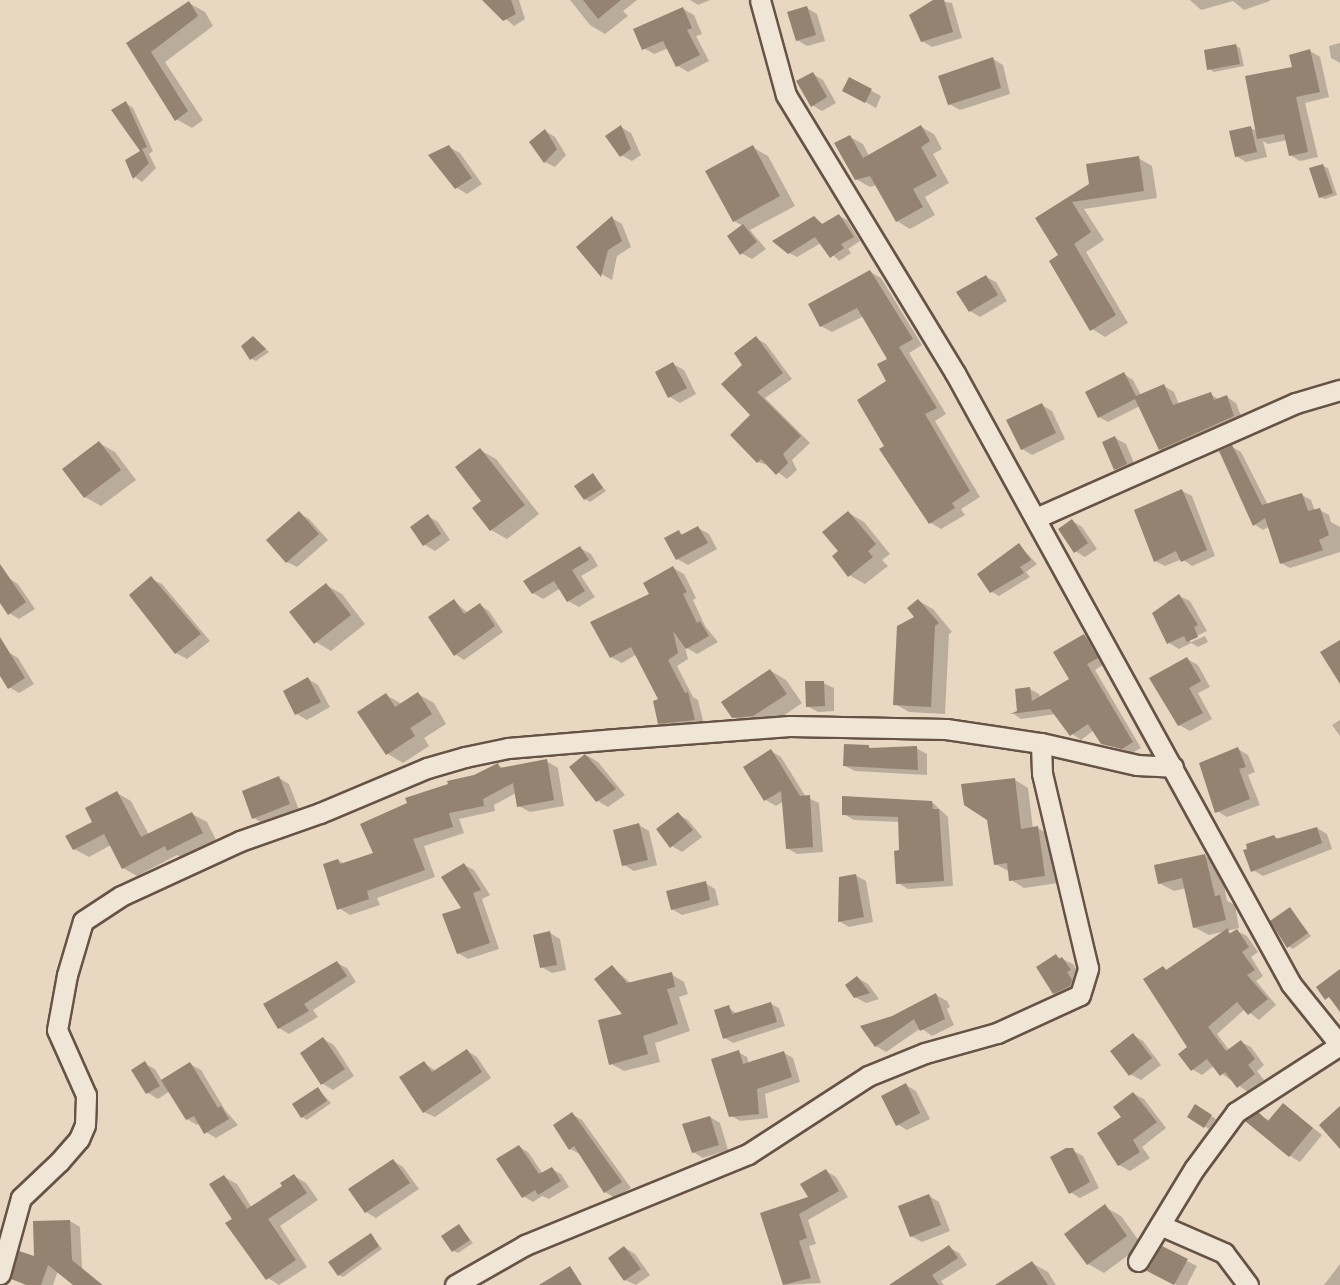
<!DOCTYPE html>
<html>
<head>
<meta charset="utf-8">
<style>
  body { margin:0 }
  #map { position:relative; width:1340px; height:1285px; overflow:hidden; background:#e8d8c1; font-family:"EB Garamond",serif }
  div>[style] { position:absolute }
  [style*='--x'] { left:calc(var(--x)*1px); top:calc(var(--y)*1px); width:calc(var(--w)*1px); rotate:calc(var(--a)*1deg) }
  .shadow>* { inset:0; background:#0003 }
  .building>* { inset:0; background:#958372 }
  .roads { filter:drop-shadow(2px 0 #665346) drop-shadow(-2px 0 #665346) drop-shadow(0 2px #665346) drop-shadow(0 -2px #665346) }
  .minor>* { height:19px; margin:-9.5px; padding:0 9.5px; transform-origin:9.5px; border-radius:9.5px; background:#f0e6d7 }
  span { translate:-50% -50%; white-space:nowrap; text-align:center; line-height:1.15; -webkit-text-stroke:5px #f0e6d7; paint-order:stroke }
</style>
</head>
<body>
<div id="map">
  <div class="shadow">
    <div style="clip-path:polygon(484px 0,519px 0,525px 19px,514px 26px)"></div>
    <div style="clip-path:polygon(570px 0,637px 0,623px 11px,628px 16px,605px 34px,590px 25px)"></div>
    <div style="clip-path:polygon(690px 0,710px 0,698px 5px)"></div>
    <div style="clip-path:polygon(937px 0,952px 3px,962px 38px,932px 47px,922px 41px)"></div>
    <div style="clip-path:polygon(1190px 0,1270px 0,1270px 1px,1244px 10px,1233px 1px,1201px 10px)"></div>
    <div style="clip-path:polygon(189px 3px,205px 12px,213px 26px,165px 62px,203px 120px,192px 128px,176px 119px,128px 44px)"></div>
    <div style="clip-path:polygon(807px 8px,817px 14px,825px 41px,807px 46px,797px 40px)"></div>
    <div style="clip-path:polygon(683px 9px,694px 15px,702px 34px,696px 36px,709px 61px,688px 72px,678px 66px,669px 48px,654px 54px,644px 48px)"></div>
    <div style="clip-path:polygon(1340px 43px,1340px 63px,1331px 58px,1329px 46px)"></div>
    <div style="clip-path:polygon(1236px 46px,1240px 48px,1244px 66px,1214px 72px,1209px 69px)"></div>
    <div style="clip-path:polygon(1310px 51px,1320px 57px,1329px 97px,1305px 103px,1318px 157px,1300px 161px,1290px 155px,1287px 140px,1268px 144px,1263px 141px,1267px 157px,1246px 162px,1236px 156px,1251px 128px,1257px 131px)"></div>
    <div style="clip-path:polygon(993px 59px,1003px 65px,1010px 94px,960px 110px,949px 104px)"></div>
    <div style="clip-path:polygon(813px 74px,823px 80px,836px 103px,822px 111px,812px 105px)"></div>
    <div style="clip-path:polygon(850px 79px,881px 96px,876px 108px,844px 90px)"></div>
    <div style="clip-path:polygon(126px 103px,133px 108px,153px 151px,149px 154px,156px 168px,142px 182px,135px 177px,127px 161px,142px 151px)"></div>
    <div style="clip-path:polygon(621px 127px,631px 133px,641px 155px,632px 161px,621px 155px)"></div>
    <div style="clip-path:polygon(921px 127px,934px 134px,942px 149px,933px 154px,949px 183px,925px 197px,935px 215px,910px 229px,897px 221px,877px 185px,870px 187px,856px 179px,850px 137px,863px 144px,869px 156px)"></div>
    <div style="clip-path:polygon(545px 131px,555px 137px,566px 155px,555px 167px,545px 162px)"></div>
    <div style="clip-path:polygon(449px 147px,460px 153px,482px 184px,467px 194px,457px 188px)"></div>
    <div style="clip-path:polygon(752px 147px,768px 156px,795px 206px,750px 230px,766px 249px,752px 259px,741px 253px,743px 226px,734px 221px)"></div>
    <div style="clip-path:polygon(1138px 158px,1152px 166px,1157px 198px,1084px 209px,1104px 240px,1086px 252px,1128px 323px,1105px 337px,1092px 329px,1061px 255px,1038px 218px)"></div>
    <div style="clip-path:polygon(1323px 166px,1328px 168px,1337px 195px,1325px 199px,1320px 197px)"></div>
    <div style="clip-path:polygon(839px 216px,847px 220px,860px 241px,848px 249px,851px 253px,839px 261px,821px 243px,797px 257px,789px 253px,814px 218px,824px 225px)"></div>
    <div style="clip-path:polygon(612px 218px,622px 224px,631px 247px,617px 256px,612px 280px,603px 275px,578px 247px)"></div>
    <div style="clip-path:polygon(870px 272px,881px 278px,922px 345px,909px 353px,946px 414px,935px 421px,980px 497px,961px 509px,965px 515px,941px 529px,931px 523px,887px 447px,890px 359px,864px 316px,832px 332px,821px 326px)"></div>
    <div style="clip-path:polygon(986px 277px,996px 282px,1007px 301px,980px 317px,970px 311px)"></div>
    <div style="clip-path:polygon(756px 338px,766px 344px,792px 379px,765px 398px,810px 443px,792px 460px,797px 470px,787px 479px,770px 466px,758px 462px,732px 435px,752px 415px)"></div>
    <div style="clip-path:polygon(258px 341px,269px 352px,256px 361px,252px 359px)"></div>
    <div style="clip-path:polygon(673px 364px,684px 370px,696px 394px,680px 403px,670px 397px)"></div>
    <div style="clip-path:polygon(1124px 374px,1133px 380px,1141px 395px,1164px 386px,1174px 392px,1179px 405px,1210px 394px,1220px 400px,1227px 397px,1236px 403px,1243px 421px,1170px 454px,1160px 449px,1140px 406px,1108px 422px,1099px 417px)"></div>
    <div style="clip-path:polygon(1042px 405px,1052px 411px,1065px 439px,1032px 455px,1022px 449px)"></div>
    <div style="clip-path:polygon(1115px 438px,1126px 444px,1137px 470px,1126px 475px,1115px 469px)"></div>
    <div style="clip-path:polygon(99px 443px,115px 452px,136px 480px,101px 506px,85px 497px)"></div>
    <div style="clip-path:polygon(1232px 447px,1241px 452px,1268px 505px,1302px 495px,1311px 500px,1315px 511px,1320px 510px,1329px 515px,1331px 522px,1340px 527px,1340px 552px,1290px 568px,1281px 563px,1270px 526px,1263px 530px,1254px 524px)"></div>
    <div style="clip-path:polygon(480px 450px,496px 459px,539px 514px,507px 539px,491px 530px,474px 509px,484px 501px)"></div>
    <div style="clip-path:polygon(593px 475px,606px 491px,590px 502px,585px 499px)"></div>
    <div style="clip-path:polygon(1182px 491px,1192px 496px,1215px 556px,1192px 566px,1182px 559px,1165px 566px,1155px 561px)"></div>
    <div style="clip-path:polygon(299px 513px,309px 519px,328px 540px,297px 567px,287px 562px)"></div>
    <div style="clip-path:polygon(849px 513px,864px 522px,890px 554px,882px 560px,888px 566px,865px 584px,849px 575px,841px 551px)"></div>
    <div style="clip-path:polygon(428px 516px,438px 522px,450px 540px,435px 551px,425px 545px)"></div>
    <div style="clip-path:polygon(1072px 521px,1082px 527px,1097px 549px,1085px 557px,1075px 551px)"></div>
    <div style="clip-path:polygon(698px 528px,709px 534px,717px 549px,688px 565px,677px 559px,679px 532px,684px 535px)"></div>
    <div style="clip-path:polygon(1019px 545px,1037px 564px,1026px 572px,1030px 577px,999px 596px,992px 592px)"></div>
    <div style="clip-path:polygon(580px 548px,591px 554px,598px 566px,581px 576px,595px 597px,579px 607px,568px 601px,561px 588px,543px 599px,533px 593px)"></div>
    <div style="clip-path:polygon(673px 568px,684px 574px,696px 598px,693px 600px,705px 626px,718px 642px,697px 654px,685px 647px,688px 659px,677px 666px,693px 697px,698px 700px,704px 725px,670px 728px,660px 722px,661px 701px,637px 654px,622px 663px,611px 657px,652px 594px)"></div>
    <div style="clip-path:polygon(8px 578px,18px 584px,35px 609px,19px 619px,9px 613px,0 600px,0 583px)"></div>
    <div style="clip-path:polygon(151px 579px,162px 584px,210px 641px,187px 659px,176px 653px)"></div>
    <div style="clip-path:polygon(326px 585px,342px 594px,365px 624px,331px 651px,316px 642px)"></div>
    <div style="clip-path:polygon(1179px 596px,1190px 601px,1207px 631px,1188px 640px,1191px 642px,1205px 636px,1208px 642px,1198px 647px,1191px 643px,1179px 649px,1169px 643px,1168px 601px)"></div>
    <div style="clip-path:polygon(454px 601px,468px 613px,480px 605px,489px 611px,503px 632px,464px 660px,455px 654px)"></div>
    <div style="clip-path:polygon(919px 601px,933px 609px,952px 632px,949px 634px,945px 714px,909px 712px,895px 704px)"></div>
    <div style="clip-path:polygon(1084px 636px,1093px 641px,1106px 663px,1095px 670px,1141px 748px,1132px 753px,1103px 743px,1094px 730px,1081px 740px,1072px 734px,1056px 714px,1021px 719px,1014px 714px,1018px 712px,1030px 689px,1039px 694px,1040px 699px,1071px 680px)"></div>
    <div style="clip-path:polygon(8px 652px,18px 658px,34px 684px,19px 693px,9px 687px,0 673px,0 657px)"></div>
    <div style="clip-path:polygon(1187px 659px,1198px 665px,1210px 687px,1198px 693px,1212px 719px,1190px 731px,1179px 725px)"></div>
    <div style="clip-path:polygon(771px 671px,786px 680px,802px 703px,770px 725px,749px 726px,733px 717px)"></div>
    <div style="clip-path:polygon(308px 679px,318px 685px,330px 707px,307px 720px,297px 714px)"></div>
    <div style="clip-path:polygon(823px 683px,834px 688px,834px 711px,818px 712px,807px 706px)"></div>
    <div style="clip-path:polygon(418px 694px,434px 703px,446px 724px,424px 738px,429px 746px,403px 763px,388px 754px,360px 713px,386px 695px,402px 704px)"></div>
    <div style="clip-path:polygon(1340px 720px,1340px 736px,1332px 725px)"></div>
    <div style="clip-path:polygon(869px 747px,873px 750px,916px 748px,927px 754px,927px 775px,855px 771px,845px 766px)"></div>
    <div style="clip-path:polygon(1238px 749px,1248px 755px,1255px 772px,1248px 775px,1260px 805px,1227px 817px,1217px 811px)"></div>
    <div style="clip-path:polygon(771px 751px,781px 757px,806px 797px,819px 803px,823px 852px,797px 854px,787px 848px,784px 801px,776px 806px,766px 800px,745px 767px)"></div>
    <div style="clip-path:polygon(588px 756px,598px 762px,625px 795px,608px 807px,598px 801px,571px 767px)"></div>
    <div style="clip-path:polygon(546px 761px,558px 768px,564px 806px,530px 812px,519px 806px,516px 793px,494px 805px,495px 811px,459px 819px,464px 833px,424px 846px,435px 877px,377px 898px,380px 905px,350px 915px,339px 908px,338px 860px,345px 864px,376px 854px,475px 777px,498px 765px,505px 769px)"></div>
    <div style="clip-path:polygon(279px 778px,289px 784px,299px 810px,264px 824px,254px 818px)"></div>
    <div style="clip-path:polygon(1015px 780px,1028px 788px,1033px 829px,1038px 828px,1051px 836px,1058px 883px,1024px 888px,1011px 880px,1010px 872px,995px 864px)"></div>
    <div style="clip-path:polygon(117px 793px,131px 801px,149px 835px,192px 814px,207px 822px,217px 842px,183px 858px,177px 855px,137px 876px,123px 868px,111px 845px,89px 857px,74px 849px)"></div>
    <div style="clip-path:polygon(932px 802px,948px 817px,953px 886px,908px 889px,898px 883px,900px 822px,854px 820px,844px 814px)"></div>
    <div style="clip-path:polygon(678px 814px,688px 820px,702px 837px,682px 852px,672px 846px)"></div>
    <div style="clip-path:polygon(639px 825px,649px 831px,657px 865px,634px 871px,624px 865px)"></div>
    <div style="clip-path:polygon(1317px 828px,1327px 834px,1332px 849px,1263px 876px,1253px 870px,1274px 836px,1280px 840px)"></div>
    <div style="clip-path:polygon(1205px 856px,1220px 864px,1227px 901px,1235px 905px,1239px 928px,1227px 931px,1233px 934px,1237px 931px,1247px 936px,1258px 952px,1251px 957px,1263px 976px,1256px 981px,1276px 1005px,1259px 1020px,1245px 1009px,1217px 1034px,1229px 1050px,1241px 1042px,1251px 1047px,1264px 1065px,1257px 1071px,1264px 1080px,1248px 1092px,1222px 1074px,1215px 1065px,1202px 1075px,1192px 1069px,1189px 1048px,1163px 968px,1168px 971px,1226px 931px,1209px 935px,1194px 927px,1186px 888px,1174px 891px,1159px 883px)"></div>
    <div style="clip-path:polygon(464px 865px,474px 870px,490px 895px,482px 899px,499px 949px,468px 959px,458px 953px)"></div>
    <div style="clip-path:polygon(855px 875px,866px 881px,873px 922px,849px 927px,839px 921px)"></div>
    <div style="clip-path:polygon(705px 883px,715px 889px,719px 905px,682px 915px,672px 909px)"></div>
    <div style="clip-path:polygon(1290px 909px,1311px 936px,1293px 949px,1288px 946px)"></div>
    <div style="clip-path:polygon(550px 933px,560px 939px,566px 970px,552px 973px,542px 967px)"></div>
    <div style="clip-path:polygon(1056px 956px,1073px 964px,1080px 976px,1081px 986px,1064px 999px,1054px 993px)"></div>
    <div style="clip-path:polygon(337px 963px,347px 968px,356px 982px,313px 1010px,318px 1017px,289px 1034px,279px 1028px)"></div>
    <div style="clip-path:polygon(612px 967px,632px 984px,671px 974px,684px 982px,688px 994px,679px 997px,690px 1031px,655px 1043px,660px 1062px,624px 1071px,611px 1064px,625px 1015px)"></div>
    <div style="clip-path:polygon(858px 978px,868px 984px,879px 999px,866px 1003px,855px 997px)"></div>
    <div style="clip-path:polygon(936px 995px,947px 1001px,950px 1007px,947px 1009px,954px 1025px,932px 1036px,921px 1028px,886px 1052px,876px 1046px,893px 1017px)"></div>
    <div style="clip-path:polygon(771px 1004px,779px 1008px,785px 1026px,733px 1043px,725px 1038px,728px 1007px,737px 1014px)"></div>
    <div style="clip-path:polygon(1133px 1035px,1143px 1041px,1161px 1065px,1141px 1080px,1130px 1074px)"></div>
    <div style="clip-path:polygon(323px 1039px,334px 1045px,354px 1076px,333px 1090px,323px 1084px,302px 1054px)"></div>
    <div style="clip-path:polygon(467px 1051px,477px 1057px,491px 1078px,435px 1117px,424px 1112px,424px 1063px,436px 1071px)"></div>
    <div style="clip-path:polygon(738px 1052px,747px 1057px,749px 1064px,784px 1053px,793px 1058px,800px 1082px,765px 1094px,768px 1118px,740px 1121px,730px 1115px)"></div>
    <div style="clip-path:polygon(145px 1064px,155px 1069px,162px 1081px,190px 1064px,201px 1070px,225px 1110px,238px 1125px,216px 1138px,206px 1132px,200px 1123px,197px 1125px,187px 1119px,170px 1091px,158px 1099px,148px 1093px)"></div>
    <div style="clip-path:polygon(906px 1085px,916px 1091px,930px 1119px,907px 1130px,897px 1124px)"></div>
    <div style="clip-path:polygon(318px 1089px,331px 1103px,307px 1120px,302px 1117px)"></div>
    <div style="clip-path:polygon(1134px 1094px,1144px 1099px,1166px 1128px,1142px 1147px,1150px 1158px,1130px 1171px,1119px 1165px,1124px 1118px)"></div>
    <div style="clip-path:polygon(1284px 1105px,1322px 1135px,1300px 1162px,1290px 1156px,1258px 1114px,1270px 1121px)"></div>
    <div style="clip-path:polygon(1195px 1106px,1216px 1119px,1209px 1129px,1189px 1116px)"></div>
    <div style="clip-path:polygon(572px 1114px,582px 1120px,631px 1188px,615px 1198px,605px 1192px,580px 1154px,570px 1149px)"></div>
    <div style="clip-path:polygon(710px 1117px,720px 1123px,728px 1150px,703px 1158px,693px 1152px)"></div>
    <div style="clip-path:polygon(519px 1147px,528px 1152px,543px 1174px,552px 1169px,561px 1174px,569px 1187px,549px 1199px,542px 1196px,533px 1202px,523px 1196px)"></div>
    <div style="clip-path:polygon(1072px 1150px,1083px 1156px,1099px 1188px,1080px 1198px,1070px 1192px)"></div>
    <div style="clip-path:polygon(393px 1161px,403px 1167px,419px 1189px,376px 1218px,366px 1212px)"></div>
    <div style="clip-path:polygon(826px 1171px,836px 1177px,848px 1197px,808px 1220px,816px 1244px,809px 1246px,821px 1283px,785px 1285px,763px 1214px,810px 1198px)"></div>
    <div style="clip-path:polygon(294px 1176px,306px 1183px,318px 1200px,280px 1226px,307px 1267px,279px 1285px,268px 1278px,234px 1219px,224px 1177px,237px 1184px,252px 1208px,284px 1187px)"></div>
    <div style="clip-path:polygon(929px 1196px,939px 1202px,950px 1231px,922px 1242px,911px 1236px)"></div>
    <div style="clip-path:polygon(1105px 1207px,1121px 1216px,1142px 1245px,1104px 1273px,1088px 1264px)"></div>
    <div style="clip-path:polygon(70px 1221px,80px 1227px,82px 1268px,103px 1285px,75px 1285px,58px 1271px,53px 1285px,25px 1285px,13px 1279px,36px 1259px)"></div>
    <div style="clip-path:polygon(459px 1226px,473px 1243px,458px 1253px,454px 1251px)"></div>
    <div style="clip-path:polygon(371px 1235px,382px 1249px,343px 1277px,339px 1275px)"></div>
    <div style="clip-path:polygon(949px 1247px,959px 1253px,967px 1265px,941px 1281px,944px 1285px,904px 1285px)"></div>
    <div style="clip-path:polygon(625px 1248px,635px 1254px,650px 1275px,636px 1285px,625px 1280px)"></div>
    <div style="clip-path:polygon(1187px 1261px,1197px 1266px,1187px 1285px,1177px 1285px,1157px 1275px)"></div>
    <div style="clip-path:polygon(1032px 1263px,1048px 1272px,1056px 1285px,998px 1285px)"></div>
    <div style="clip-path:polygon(1340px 1264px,1340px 1285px,1324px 1285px)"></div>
  </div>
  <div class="building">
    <div style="clip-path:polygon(482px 0,511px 0,516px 14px,503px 21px)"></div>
    <div style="clip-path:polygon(583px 0,621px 0,598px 19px)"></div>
    <div style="clip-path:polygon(933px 0,944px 0,953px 32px,921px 42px,909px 15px)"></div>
    <div style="clip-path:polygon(189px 1px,198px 16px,151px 52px,188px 111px,175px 121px,126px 43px)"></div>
    <div style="clip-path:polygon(807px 6px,816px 35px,796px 41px,787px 12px)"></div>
    <div style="clip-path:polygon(683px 7px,692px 28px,687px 30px,700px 55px,676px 67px,663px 41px,642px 50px,633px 29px)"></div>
    <div style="clip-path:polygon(1236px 44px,1240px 64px,1207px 70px,1204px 50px)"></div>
    <div style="clip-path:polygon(1310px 49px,1320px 92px,1296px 97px,1308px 152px,1289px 156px,1284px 134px,1257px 139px,1245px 76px,1292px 67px,1289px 55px)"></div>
    <div style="clip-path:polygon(993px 57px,1001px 88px,948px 105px,938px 76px)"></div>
    <div style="clip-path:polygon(813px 72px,827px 97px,811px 107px,796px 81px)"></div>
    <div style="clip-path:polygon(849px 77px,872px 89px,865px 103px,842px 91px)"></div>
    <div style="clip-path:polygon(126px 101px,147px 147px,142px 149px,149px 163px,133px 179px,125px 160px,140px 151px,111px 110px)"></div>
    <div style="clip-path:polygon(621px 125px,631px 149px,620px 157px,605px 136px)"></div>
    <div style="clip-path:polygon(921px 125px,930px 141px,921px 147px,937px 176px,913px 189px,923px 207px,896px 222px,870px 176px,855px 180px,834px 143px,850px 135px,863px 158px)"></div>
    <div style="clip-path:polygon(1251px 126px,1257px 152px,1235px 157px,1229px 131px)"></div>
    <div style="clip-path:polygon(545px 129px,557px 149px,544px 163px,529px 142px)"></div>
    <div style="clip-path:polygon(449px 145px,472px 178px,455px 189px,428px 155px)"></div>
    <div style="clip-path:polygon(753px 145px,780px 196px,733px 222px,705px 171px)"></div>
    <div style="clip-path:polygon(1139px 156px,1144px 191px,1072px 202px,1091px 232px,1074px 244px,1116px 315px,1090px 331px,1049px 261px,1058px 255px,1035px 218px,1089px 184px,1086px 164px)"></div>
    <div style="clip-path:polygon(1323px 164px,1333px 193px,1319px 198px,1309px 168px)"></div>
    <div style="clip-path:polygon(839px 214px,854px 237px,841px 244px,844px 248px,830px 258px,815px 237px,788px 254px,772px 241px,814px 216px,822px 224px)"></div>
    <div style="clip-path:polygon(612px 216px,622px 241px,608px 250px,601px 277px,576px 247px)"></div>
    <div style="clip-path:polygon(743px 224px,757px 242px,740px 255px,727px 236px)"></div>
    <div style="clip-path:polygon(870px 270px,913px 339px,899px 347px,937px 408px,925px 414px,970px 491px,952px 503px,955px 508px,929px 524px,879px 449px,884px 446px,857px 400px,886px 381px,877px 364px,887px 359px,857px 308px,820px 327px,808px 304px)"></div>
    <div style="clip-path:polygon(986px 275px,998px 295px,969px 312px,956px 292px)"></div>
    <div style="clip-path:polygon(253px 336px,266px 349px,250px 360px,241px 346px)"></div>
    <div style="clip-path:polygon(756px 336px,783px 373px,757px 392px,801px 436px,783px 454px,788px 463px,776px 475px,761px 459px,757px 463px,730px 435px,750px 415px,721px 384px,742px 365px,734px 353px)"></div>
    <div style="clip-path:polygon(673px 362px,687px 388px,668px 398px,655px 372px)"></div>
    <div style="clip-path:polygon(1124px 372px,1136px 396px,1164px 384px,1173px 405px,1211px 392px,1214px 400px,1227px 395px,1234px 416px,1159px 450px,1135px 399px,1098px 418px,1085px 392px)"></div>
    <div style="clip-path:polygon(1042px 403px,1056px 433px,1021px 450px,1006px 420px)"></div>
    <div style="clip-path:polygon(1115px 436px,1127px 464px,1114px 470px,1102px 442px)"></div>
    <div style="clip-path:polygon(99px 441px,121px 470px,84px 498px,62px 469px)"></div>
    <div style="clip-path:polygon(1232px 445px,1262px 505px,1302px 493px,1308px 511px,1320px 508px,1329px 535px,1319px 540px,1323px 550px,1280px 564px,1265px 518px,1253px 526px,1219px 451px)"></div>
    <div style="clip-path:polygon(480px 448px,525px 505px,490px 531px,472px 508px,481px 501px,455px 467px)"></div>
    <div style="clip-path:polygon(593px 473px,603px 488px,584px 500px,574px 486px)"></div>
    <div style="clip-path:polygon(1182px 489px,1207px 550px,1181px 562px,1176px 551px,1154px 562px,1134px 510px)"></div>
    <div style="clip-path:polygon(299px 511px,319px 534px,286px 563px,266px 540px)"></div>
    <div style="clip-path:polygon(848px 511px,876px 544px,868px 551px,873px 557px,848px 577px,832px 556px,838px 551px,822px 532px)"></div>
    <div style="clip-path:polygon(428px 514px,441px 534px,423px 546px,410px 527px)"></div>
    <div style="clip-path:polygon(1072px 519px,1088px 543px,1074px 553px,1058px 529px)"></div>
    <div style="clip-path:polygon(698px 526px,708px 543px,676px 560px,664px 538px,679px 530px,681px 535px)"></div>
    <div style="clip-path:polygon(1019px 543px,1031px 560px,1020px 567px,1024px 573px,990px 593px,977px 574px)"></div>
    <div style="clip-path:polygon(580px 546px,589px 560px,572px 570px,585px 591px,567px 602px,554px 581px,532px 594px,523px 581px)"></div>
    <div style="clip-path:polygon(0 564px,26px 602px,8px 615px,0 603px)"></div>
    <div style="clip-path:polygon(673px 566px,687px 592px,683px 594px,697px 623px,700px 621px,709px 636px,686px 649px,673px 631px,678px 653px,668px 660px,685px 693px,688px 692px,695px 720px,658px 724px,653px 701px,658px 699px,631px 647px,610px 658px,590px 622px,649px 594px,643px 583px)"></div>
    <div style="clip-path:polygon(151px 576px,201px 634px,175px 654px,129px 595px)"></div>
    <div style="clip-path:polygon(326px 583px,351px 615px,314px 644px,289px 612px)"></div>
    <div style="clip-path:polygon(1179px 594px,1198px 625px,1194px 627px,1198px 637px,1187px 642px,1184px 636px,1167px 644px,1152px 613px)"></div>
    <div style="clip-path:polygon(454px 599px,464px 614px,480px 603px,495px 626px,454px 656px,428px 617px)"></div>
    <div style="clip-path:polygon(918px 599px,939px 623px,935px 626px,931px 707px,893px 705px,897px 626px,914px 617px,907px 608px)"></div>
    <div style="clip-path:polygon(1084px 634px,1098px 658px,1087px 664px,1133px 742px,1122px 749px,1101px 744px,1088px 724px,1070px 736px,1050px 709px,1010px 714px,1017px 711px,1015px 689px,1030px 687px,1032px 701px,1069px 679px,1053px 652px)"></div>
    <div style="clip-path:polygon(0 637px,25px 678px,8px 689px,0 676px)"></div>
    <div style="clip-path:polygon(1340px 640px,1340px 684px,1320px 652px)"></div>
    <div style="clip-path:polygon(1187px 657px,1201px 681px,1189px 688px,1203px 713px,1178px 726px,1149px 678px)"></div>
    <div style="clip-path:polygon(770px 669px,787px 694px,753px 716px,732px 718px,721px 702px)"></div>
    <div style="clip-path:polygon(308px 677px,321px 702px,295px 715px,283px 691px)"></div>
    <div style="clip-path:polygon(805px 681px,824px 681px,825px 706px,806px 707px)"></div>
    <div style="clip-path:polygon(418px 692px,432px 714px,410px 728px,415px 736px,386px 755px,357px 712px,386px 693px,395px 707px)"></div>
    <div style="clip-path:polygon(844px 744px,869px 745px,869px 748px,917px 746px,918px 770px,843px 766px)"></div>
    <div style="clip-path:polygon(1238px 747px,1246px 767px,1239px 769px,1250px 799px,1215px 813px,1199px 763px)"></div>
    <div style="clip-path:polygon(771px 749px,800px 796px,810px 795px,813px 847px,786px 849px,781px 791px,764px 801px,743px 767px)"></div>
    <div style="clip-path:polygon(585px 754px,616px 789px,596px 802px,569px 767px)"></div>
    <div style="clip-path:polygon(547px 759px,554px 800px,517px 807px,513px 783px,483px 799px,484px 806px,449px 813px,453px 827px,413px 839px,425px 870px,367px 891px,369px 899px,337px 910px,323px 864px,338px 859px,340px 864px,373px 853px,360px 824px,407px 803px,405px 798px,448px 784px,447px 781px,474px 775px,498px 763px,500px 768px)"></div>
    <div style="clip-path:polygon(279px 776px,290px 804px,252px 819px,242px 791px)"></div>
    <div style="clip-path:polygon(1015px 778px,1021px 829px,1038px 826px,1045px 876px,1009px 881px,1007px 863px,994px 865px,987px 820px,964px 805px,961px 784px)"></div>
    <div style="clip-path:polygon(117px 791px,141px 837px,192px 812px,203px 833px,167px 851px,165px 846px,122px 869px,104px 834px,73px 850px,65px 836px,92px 822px,85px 808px)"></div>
    <div style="clip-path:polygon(842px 796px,932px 801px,933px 809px,939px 809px,944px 881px,896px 884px,894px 851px,899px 850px,898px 817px,842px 815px)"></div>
    <div style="clip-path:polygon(678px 812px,693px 830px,670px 848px,656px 829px)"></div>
    <div style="clip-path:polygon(639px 823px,648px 860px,622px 866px,613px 830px)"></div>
    <div style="clip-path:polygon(1317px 827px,1322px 843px,1251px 872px,1243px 850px,1247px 849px,1246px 844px,1274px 835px,1276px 839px)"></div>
    <div style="clip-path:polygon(1205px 854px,1215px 896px,1220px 895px,1226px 920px,1193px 928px,1182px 878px,1158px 884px,1154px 865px)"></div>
    <div style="clip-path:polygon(464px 863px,481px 890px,473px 893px,490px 943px,457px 954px,442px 914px,461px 908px,441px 877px)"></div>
    <div style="clip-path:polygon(856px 874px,864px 917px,838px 922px,839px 877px)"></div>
    <div style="clip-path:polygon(706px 881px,710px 900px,671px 910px,666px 891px)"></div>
    <div style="clip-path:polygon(1290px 907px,1308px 933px,1287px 948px,1270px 921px)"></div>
    <div style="clip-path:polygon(1228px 928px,1229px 934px,1237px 929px,1249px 947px,1242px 952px,1255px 970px,1247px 975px,1268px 999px,1248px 1015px,1237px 1002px,1208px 1027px,1226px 1051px,1241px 1040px,1255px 1059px,1248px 1065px,1255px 1074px,1237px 1088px,1225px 1072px,1220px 1076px,1207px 1059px,1191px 1071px,1178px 1054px,1187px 1047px,1143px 979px,1163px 966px,1166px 970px)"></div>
    <div style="clip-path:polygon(550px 931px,557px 965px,540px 968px,533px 935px)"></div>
    <div style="clip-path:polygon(1056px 954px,1059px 959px,1062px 957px,1071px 970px,1067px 972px,1072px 980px,1070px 986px,1053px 994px,1036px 967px)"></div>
    <div style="clip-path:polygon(337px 961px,347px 976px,304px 1004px,309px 1011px,278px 1029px,263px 1004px)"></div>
    <div style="clip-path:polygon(612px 965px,627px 983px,672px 972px,675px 987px,667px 989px,678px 1024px,643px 1036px,648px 1054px,609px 1065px,598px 1020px,622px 1014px,594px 979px)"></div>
    <div style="clip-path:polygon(1340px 969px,1340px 1012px,1329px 997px,1325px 1000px,1316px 987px)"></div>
    <div style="clip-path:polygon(857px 976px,870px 993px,854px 998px,845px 985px)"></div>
    <div style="clip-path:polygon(936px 993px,945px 1019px,920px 1031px,914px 1019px,875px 1047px,860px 1026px,892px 1016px)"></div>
    <div style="clip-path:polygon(771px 1002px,777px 1022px,723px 1039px,714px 1010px,729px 1005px,732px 1014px)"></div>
    <div style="clip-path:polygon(1133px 1033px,1152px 1058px,1129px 1076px,1110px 1051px)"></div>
    <div style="clip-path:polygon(323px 1037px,345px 1069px,321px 1085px,300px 1053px)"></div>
    <div style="clip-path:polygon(467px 1049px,482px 1072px,423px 1113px,399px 1077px,424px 1061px,432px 1072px)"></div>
    <div style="clip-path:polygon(739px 1050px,743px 1064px,784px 1051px,792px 1077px,757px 1089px,759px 1114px,729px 1117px,711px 1059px)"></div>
    <div style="clip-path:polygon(145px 1061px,160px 1086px,146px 1094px,131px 1070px)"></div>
    <div style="clip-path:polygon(190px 1062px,218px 1108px,221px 1106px,229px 1119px,204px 1134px,194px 1116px,186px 1120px,161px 1080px)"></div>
    <div style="clip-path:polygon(906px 1083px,920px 1113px,896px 1126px,881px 1096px)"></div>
    <div style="clip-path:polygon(318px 1087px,327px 1101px,301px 1118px,292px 1104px)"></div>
    <div style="clip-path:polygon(1133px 1092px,1157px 1122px,1133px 1140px,1140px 1152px,1118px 1166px,1097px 1133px,1121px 1117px,1113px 1107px)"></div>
    <div style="clip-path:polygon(1283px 1103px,1313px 1128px,1289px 1157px,1245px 1121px,1258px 1112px,1268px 1121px)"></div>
    <div style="clip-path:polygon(1195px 1104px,1212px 1115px,1204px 1128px,1187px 1117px)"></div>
    <div style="clip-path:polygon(1340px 1106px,1340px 1149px,1319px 1125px)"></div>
    <div style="clip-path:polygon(572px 1112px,622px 1182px,604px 1193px,574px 1146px,569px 1150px,553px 1125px)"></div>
    <div style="clip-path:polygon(710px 1116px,719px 1145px,692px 1153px,682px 1124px)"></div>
    <div style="clip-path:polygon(519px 1145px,539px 1174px,552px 1167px,561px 1181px,538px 1195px,535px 1190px,522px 1198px,496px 1159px)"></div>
    <div style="clip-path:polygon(1066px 1148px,1073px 1148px,1090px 1182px,1069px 1194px,1050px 1157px)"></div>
    <div style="clip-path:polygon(393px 1159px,410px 1183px,365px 1213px,348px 1189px)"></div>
    <div style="clip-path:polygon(826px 1169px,839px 1191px,799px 1214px,807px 1238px,799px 1241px,811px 1278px,783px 1285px,760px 1213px,808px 1197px,800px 1184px)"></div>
    <div style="clip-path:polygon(294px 1174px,307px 1193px,268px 1219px,296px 1260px,266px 1280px,225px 1223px,232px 1219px,209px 1184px,224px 1175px,247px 1209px,282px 1186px,280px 1183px)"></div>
    <div style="clip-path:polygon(929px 1194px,941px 1225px,910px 1237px,898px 1206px)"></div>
    <div style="clip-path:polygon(1105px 1204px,1127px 1236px,1087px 1265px,1064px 1234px)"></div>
    <div style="clip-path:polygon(70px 1220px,72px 1260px,102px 1285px,73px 1285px,48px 1265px,41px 1285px,27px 1285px,11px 1279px,19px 1251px,34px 1256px,33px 1221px)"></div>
    <div style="clip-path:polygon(459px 1224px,470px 1240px,452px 1252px,441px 1236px)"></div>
    <div style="clip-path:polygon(371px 1233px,379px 1246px,338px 1276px,328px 1262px)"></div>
    <div style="clip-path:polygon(949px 1245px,958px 1258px,932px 1275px,939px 1285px,889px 1285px)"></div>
    <div style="clip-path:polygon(624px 1246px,641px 1269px,624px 1281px,608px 1258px)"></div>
    <div style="clip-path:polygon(1162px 1246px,1188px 1259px,1174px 1285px,1147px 1271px)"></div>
    <div style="clip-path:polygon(1032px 1261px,1048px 1285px,995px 1285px)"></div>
    <div style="clip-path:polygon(570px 1266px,582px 1285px,539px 1285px)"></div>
  </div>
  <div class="roads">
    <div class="minor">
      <div style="--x:760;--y:0;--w:98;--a:74.7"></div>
      <div style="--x:786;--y:95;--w:325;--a:58.7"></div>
      <div style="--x:955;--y:373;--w:697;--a:61.19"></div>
      <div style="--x:1291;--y:984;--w:78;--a:51.2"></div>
      <div style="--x:1036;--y:518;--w:284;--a:-23.9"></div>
      <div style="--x:1296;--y:403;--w:46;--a:-16.5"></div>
      <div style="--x:1160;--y:1225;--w:70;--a:23.6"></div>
      <div style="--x:1224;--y:1253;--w:40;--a:53"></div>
      <div style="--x:1138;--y:1261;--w:108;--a:-58.7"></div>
      <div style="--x:1194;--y:1169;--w:71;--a:-53.6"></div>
      <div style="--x:1236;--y:1112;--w:124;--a:-32.8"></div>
      <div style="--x:0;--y:1274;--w:79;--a:-74.6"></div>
      <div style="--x:21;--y:1198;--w:52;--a:-43.5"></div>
      <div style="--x:59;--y:1162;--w:30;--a:-49"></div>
      <div style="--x:79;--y:1139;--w:15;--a:-67"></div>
      <div style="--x:85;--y:1125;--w:30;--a:-88"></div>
      <div style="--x:86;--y:1095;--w:71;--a:-114"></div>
      <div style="--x:57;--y:1030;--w:56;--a:-79.7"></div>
      <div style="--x:67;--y:975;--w:56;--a:-73.5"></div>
      <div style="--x:83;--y:921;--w:45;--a:-33.3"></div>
      <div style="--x:121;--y:896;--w:131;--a:-24.8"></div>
      <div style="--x:240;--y:841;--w:85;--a:-19.3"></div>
      <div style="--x:320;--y:813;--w:116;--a:-22.8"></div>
      <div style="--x:427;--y:768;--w:40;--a:-16"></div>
      <div style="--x:465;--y:757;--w:44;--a:-11.8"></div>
      <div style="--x:508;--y:748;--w:108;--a:-4.8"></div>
      <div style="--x:616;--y:739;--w:174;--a:-4.3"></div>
      <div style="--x:790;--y:726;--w:156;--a:1.1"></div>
      <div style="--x:946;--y:729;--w:96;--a:8.4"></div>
      <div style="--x:1041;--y:743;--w:98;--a:12.9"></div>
      <div style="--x:1137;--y:765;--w:36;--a:3"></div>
      <div style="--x:455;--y:1285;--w:81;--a:-29.7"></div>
      <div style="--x:525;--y:1245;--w:241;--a:-22.2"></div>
      <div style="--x:748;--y:1154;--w:143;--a:-33"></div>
      <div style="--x:868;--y:1076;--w:61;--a:-22"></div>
      <div style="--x:925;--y:1053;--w:75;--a:-15.5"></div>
      <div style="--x:997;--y:1033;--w:91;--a:-24.6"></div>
      <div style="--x:1080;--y:995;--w:28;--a:-73"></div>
      <div style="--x:1088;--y:968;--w:200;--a:-103.3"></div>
      <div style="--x:1042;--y:773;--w:30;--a:-92"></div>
    </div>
  </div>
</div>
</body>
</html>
